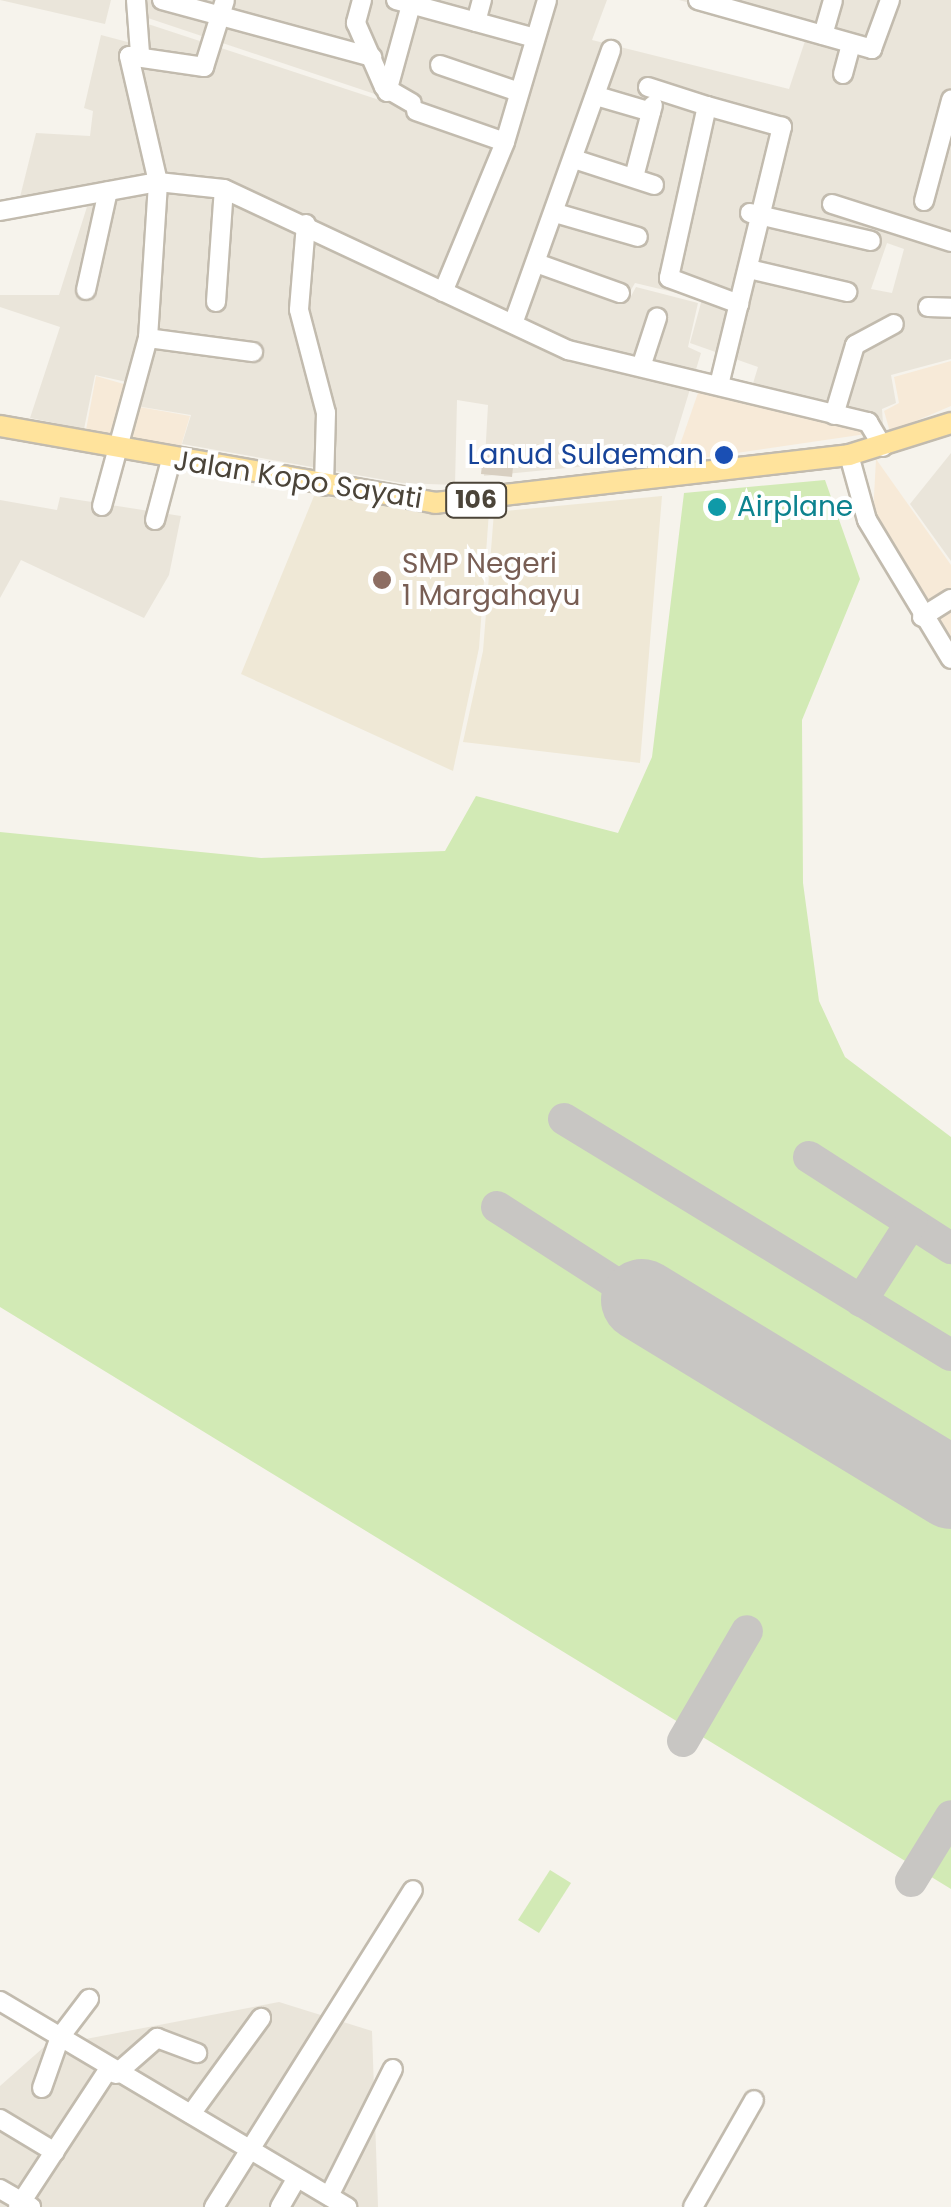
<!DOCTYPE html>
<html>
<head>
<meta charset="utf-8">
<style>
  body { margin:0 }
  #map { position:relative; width:951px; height:2207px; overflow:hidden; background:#f6f3ec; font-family:Poppins,sans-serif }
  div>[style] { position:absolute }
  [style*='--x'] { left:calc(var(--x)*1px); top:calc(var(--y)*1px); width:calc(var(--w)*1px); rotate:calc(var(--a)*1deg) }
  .residential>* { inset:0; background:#eae5da }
  .commercial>* { inset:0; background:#f7ead8 }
  .education>* { inset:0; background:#efe8d6 }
  .green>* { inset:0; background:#d2eab5 }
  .taxiway>* { height:32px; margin:-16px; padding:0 16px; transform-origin:16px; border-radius:16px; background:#c8c6c3 }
  .runway>* { height:82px; margin:-41px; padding:0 41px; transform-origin:41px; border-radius:41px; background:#c8c6c3 }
  .building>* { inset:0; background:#d8cfc1 }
  .roads { filter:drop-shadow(2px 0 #c2bbae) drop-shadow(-2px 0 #c2bbae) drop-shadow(0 2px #c2bbae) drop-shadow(0 -2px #c2bbae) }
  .minor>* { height:18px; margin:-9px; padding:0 9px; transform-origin:9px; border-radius:9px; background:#fff }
  .major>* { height:20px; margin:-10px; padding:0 10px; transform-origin:10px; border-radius:10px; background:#ffe39c }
  .dots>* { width:28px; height:28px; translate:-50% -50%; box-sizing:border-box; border:5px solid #fff; border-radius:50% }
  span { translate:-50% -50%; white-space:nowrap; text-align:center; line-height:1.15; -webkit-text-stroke:8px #fff; paint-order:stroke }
  .shield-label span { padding:2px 8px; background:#fff; border:2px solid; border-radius:8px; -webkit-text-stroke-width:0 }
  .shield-label { font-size:25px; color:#4b4439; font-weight:700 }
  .transit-label { font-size:28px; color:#164399 }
  .right { translate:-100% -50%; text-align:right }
  .street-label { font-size:28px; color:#4b4439 }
  .culture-label { font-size:28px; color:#0d838f }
  .left { translate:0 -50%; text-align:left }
  .education-label { font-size:28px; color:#785e54 }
</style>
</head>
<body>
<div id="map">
  <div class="residential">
    <div style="clip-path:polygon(0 0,111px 0,105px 24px)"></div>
    <div style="clip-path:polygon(140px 0,546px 0,506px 138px,136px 14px)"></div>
    <div style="clip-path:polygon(evenodd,549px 0,607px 0,592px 40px,789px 89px,807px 35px,679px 0,951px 0,951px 359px,891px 375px,896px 403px,882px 409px,883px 424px,751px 390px,758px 367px,690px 343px,702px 299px,635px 283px,628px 295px,525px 270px,629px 300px,636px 287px,698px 303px,688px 347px,701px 353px,669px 458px,484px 476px,488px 405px,457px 400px,455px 485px,402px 483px,182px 444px,191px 415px,136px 406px,136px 384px,95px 375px,84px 429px,30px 418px,60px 327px,0 307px,0 295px,59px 295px,92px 191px,18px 205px,36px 133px,90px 136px,93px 111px,84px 108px,101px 35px,139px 45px,148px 24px,507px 142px,549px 0,887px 243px,904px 249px,892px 293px,871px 289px,887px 243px)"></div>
    <div style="clip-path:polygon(951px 453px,951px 561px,910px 504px)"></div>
    <div style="clip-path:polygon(60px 497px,181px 516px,169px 575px,144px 618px,21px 560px,0 598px,0 500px,57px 510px)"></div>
    <div style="clip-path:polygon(279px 2002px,372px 2031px,378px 2207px,0 2207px,0 2086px,44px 2047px)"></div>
  </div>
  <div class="commercial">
    <div style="clip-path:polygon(951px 361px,951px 406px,890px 432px,884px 411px,899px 403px,894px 377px)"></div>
    <div style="clip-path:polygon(96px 376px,134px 387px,134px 406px,190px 416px,181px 446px,86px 430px)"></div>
    <div style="clip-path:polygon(699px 390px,873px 433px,674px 462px)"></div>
    <div style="clip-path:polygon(876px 459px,951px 565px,951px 637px,873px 515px)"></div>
  </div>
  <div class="education">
    <div style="clip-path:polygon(314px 496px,489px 512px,479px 648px,453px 771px,241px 674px)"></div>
    <div style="clip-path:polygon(662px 496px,640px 763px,463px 742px,483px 651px,494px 512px)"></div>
  </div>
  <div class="green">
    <div style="clip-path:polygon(825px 480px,860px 579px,802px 720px,803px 883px,819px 1001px,845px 1057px,951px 1137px,951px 1889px,0 1307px,0 832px,261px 858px,445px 851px,476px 796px,618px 833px,652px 757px,684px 493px)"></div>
    <div style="clip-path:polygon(550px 1870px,571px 1883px,539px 1933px,518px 1920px)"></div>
  </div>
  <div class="taxiway">
    <div style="--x:564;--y:1119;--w:453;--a:31.4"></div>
    <div style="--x:809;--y:1157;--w:169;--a:32.7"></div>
    <div style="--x:497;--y:1207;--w:172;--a:32.7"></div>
    <div style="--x:861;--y:1301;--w:93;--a:-57.3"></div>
    <div style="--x:683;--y:1741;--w:127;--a:-59.8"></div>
    <div style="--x:911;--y:1881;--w:76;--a:-58.4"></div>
  </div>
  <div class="runway">
    <div style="--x:642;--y:1300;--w:362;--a:31.3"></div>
  </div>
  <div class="building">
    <div style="clip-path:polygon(483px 455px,514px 458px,512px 477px,481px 474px)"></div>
  </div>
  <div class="roads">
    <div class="minor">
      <div style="--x:136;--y:0;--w:53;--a:85.7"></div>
      <div style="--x:162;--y:0;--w:218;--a:15.2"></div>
      <div style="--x:362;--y:0;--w:24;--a:105"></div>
      <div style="--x:356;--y:23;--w:70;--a:66.4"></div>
      <div style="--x:384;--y:87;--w:32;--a:30"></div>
      <div style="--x:396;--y:0;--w:144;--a:15.3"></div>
      <div style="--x:698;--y:0;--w:181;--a:15.7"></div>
      <div style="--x:872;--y:49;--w:52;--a:-69.8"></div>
      <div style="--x:476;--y:22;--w:23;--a:-75"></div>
      <div style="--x:823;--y:35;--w:36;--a:-74"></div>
      <div style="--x:440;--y:65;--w:83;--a:18.9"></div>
      <div style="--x:843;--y:74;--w:31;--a:-75"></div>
      <div style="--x:648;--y:87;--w:62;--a:17.9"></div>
      <div style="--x:387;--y:92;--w:90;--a:-74.6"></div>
      <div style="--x:600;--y:97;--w:53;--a:16.4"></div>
      <div style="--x:651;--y:112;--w:7;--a:-74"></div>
      <div style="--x:416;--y:111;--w:94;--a:19.2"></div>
      <div style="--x:577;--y:160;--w:81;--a:18"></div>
      <div style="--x:634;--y:177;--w:67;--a:-75.3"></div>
      <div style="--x:924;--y:201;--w:105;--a:-75"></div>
      <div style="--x:832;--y:204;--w:125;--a:17.7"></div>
      <div style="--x:0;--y:211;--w:161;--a:-10.4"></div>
      <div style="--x:158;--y:182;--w:66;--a:6.1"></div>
      <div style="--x:224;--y:189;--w:380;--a:25.1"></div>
      <div style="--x:568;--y:350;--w:309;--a:13.5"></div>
      <div style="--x:868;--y:422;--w:29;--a:59"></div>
      <div style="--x:750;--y:213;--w:124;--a:13"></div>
      <div style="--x:559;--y:214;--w:82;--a:16.2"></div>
      <div style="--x:306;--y:224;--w:86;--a:94.7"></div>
      <div style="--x:299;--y:310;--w:106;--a:75.3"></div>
      <div style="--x:326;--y:413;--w:73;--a:91.6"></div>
      <div style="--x:539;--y:264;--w:86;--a:19.7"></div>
      <div style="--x:749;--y:269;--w:101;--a:13.2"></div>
      <div style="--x:86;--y:290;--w:101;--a:-77.5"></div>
      <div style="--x:443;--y:292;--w:162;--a:-67.5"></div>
      <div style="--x:505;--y:142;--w:148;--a:-73.5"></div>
      <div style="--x:216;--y:302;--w:113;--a:-86"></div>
      <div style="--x:928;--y:307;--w:23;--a:2"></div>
      <div style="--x:514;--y:321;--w:288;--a:-70.3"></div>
      <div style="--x:148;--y:338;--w:106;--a:7.6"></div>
      <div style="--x:641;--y:367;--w:52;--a:-71.9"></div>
      <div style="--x:719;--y:385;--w:266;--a:-76.3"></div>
      <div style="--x:782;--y:127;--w:78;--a:-164.4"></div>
      <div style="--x:707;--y:106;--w:176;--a:102.5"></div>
      <div style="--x:669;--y:278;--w:75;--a:20.4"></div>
      <div style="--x:834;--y:415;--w:73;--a:-73.3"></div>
      <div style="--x:855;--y:345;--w:44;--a:-28.3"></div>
      <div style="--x:849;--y:455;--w:67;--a:74.5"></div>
      <div style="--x:867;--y:520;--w:162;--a:58.9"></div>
      <div style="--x:102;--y:506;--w:174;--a:-74.7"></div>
      <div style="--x:148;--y:338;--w:156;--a:-86.3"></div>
      <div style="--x:158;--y:182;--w:129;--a:-103"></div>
      <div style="--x:129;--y:56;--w:76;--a:8.3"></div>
      <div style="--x:204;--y:67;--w:70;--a:-72.6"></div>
      <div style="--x:155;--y:520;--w:62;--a:-75.1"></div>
      <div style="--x:922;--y:617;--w:34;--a:-32"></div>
      <div style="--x:0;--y:2001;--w:404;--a:30.7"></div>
      <div style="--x:116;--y:2074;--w:55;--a:-41.3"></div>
      <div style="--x:157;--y:2038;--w:43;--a:20.6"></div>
      <div style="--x:42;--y:2088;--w:54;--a:-70.6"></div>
      <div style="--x:60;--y:2037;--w:48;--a:-52.7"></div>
      <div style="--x:191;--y:2114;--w:119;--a:-53.9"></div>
      <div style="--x:0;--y:2119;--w:64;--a:31"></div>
      <div style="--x:0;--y:2189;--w:36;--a:30"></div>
      <div style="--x:329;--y:2196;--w:142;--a:-63.3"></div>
      <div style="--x:18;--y:2207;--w:164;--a:-56.7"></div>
      <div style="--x:214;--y:2207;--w:374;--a:-57.9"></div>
      <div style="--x:280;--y:2207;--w:32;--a:-60"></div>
      <div style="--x:693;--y:2207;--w:123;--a:-60.3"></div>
    </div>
    <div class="major">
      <div style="--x:0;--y:426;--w:442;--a:10"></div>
      <div style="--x:435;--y:503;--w:417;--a:-6.6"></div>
      <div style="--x:849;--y:455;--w:107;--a:-17.4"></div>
    </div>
  </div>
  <div class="dots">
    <div style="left:724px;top:455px;background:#1a4fb4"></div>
    <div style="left:717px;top:507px;background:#0f9aa8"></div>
    <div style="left:382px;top:580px;background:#8d6e63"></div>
  </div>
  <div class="shield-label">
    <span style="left:476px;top:500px">106</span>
  </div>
  <div class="transit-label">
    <span class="right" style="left:704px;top:455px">Lanud Sulaeman</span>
  </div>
  <div class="street-label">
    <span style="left:298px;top:480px;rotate:9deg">Jalan Kopo Sayati</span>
  </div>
  <div class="culture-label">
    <span class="left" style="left:737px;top:507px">Airplane</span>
  </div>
  <div class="education-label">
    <span class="left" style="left:402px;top:580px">SMP Negeri<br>1 Margahayu</span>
  </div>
</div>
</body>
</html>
